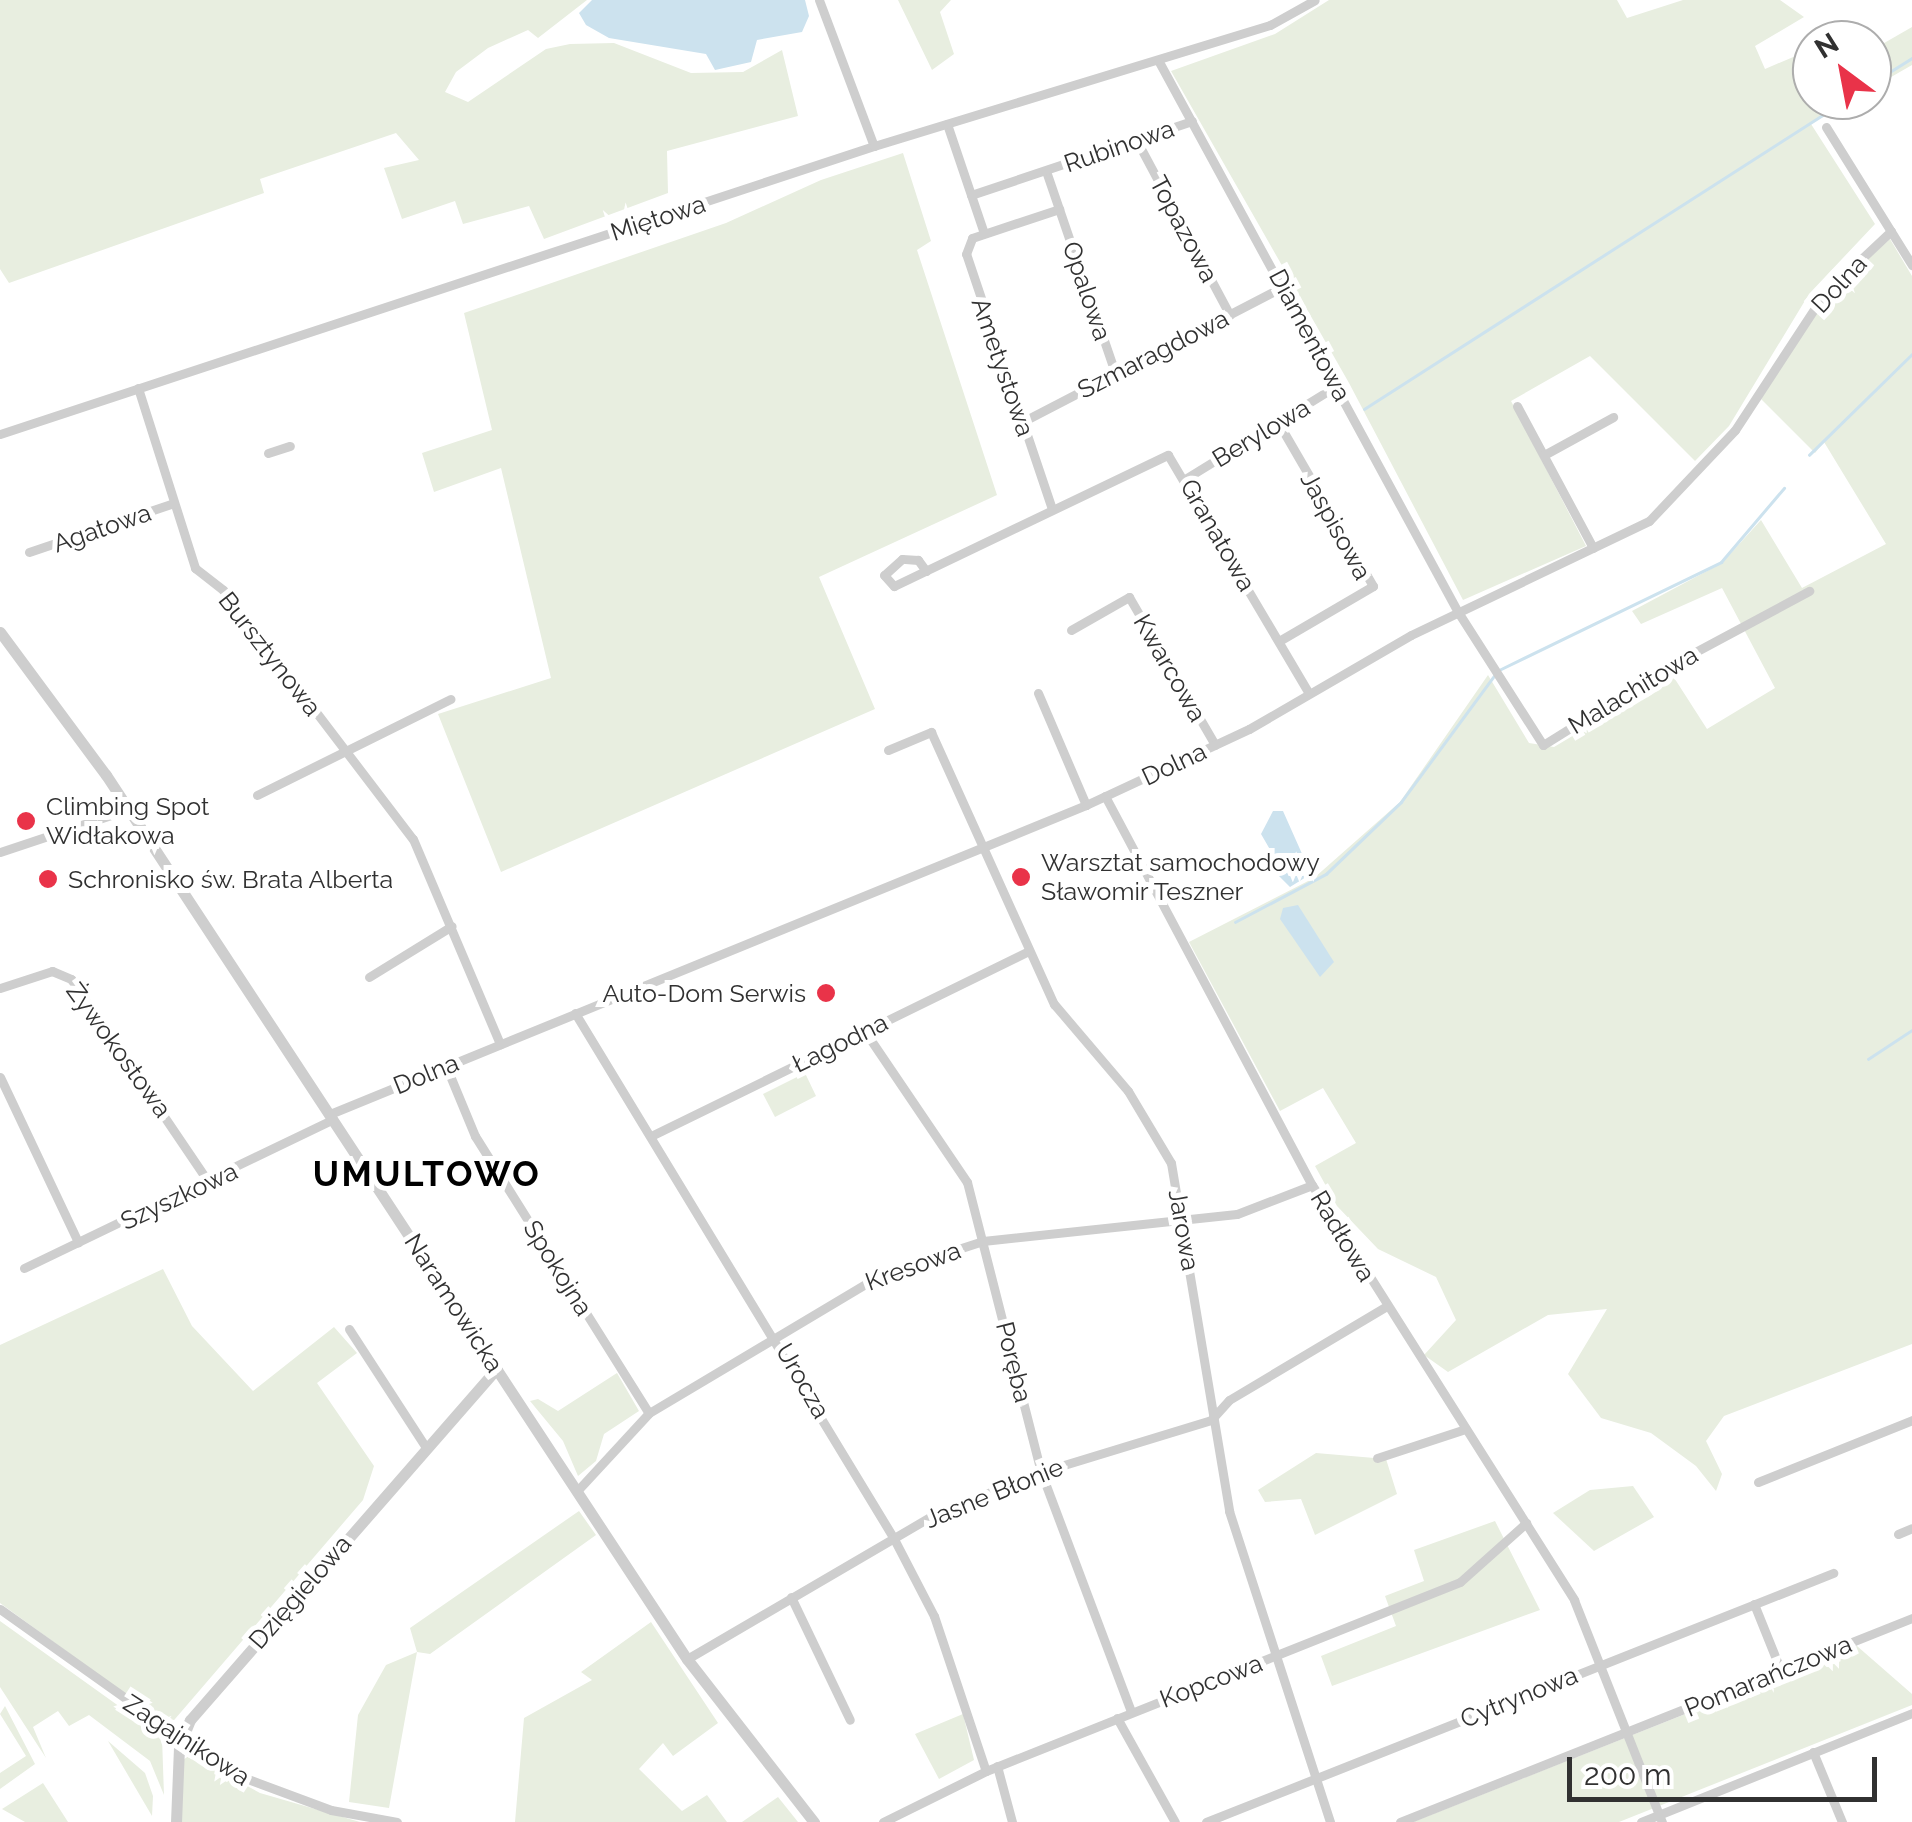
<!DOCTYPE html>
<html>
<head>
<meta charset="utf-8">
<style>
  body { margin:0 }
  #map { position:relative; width:1912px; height:1822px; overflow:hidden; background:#fff; font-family:Raleway,sans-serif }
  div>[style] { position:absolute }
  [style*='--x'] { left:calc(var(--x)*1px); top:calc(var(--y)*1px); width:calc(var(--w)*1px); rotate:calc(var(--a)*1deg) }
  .green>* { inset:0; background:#e8eee0 }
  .water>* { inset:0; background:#cce2ee }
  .stream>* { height:2.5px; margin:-1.25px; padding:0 1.25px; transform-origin:1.25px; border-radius:1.25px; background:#cce2ee }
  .minor>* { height:9px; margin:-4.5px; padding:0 4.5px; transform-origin:4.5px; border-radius:4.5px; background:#cecece }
  .tertiary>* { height:11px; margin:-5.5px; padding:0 5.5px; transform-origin:5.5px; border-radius:5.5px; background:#cecece }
  .dots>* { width:28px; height:28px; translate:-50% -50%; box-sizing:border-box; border:5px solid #fff; border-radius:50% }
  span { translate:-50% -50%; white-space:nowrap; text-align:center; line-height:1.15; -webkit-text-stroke:10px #fff; paint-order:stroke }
  .street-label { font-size:25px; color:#313131 }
  .poi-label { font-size:25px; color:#313131 }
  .left { translate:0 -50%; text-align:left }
  .right { translate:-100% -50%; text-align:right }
  .district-label { font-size:35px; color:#000; font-weight:700; letter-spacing:2.5px }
  .north { position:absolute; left:1792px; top:20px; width:100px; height:100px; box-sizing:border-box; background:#fff; border:2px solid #adadad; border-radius:50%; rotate:328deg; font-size:28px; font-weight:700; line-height:40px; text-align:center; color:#313131 }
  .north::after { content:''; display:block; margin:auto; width:35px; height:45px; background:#e93349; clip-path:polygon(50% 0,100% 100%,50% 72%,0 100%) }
  .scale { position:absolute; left:1567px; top:1757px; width:310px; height:45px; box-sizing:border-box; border:5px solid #313131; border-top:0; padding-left:12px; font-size:30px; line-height:35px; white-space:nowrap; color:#313131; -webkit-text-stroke:8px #fff; paint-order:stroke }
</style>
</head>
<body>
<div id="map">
  <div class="green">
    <div style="clip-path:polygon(0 0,587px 0,538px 38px,528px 30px,488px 48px,456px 72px,445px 92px,468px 102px,546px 49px,570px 44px,614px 43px,691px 73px,743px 72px,782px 50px,798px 116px,667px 151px,668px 193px,544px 239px,529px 206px,463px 224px,455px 201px,402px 219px,384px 168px,419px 160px,396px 133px,260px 179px,264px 193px,9px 283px,0 269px)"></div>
    <div style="clip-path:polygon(898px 0,951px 0,940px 12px,954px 54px,932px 70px)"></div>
    <div style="clip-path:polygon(1329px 0,1617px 0,1627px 18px,1683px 0,1780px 0,1804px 17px,1755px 46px,1765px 69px,1812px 49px,1812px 100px,1851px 100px,1811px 124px,1875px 224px,1809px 294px,1729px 426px,1695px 461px,1590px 356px,1511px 401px,1586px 546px,1463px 600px,1349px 383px,1171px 71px,1275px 34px)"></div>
    <div style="clip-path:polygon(1912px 27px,1912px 65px,1872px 88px,1872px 50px)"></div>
    <div style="clip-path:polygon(903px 153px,931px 241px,917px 250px,997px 495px,819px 577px,875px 709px,501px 872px,438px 714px,551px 678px,501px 468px,434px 492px,422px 453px,492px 430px,464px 313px,726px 223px,821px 180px)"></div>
    <div style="clip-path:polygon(1890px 239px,1912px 276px,1912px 1344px,1724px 1416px,1706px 1441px,1722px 1474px,1716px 1491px,1696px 1466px,1651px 1433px,1601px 1418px,1568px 1374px,1607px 1309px,1548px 1315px,1448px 1372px,1424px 1355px,1456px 1320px,1436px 1277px,1378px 1249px,1337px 1206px,1315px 1166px,1356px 1143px,1323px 1088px,1280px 1111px,1189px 942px,1314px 878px,1400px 802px,1488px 675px,1529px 743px,1554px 747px,1673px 676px,1707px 729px,1775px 688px,1722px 588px,1641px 624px,1632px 611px,1722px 563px,1761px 520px,1802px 588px,1886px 544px,1824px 442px,1815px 453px,1761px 399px,1818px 305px)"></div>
    <div style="clip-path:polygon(805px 1073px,816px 1096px,775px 1117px,763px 1094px)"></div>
    <div style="clip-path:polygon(163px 1269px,192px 1326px,253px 1391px,334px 1327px,357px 1353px,317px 1383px,374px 1466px,363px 1500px,169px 1726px,0 1603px,0 1345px)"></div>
    <div style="clip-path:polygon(617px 1373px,639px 1411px,604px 1434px,596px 1461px,578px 1476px,563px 1441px,530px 1401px,538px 1399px,558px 1411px)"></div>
    <div style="clip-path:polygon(1316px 1453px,1386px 1459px,1397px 1494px,1315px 1535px,1301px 1499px,1265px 1502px,1258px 1490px)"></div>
    <div style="clip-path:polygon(1633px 1486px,1654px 1517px,1594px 1551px,1553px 1513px,1590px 1490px)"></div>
    <div style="clip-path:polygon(579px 1511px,596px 1535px,430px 1654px,417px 1652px,389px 1808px,349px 1802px,358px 1715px,386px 1665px,417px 1652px,410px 1628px)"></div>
    <div style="clip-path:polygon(1495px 1521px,1540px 1610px,1332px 1686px,1321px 1656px,1396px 1626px,1385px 1596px,1424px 1581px,1414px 1550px)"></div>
    <div style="clip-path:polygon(0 1621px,162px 1737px,164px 1795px,150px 1761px,89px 1715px,69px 1726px,58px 1711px,33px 1727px,46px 1758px,0 1687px)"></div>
    <div style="clip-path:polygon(651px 1622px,718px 1723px,673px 1756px,663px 1743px,639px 1769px,682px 1811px,707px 1795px,727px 1822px,515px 1822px,524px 1718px,592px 1680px,581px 1672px)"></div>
    <div style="clip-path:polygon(1857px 1646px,1912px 1694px,1912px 1705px,1619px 1822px,1413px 1822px)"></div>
    <div style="clip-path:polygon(5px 1706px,35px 1764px,0 1789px,0 1773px,26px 1756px,0 1714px)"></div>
    <div style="clip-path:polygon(963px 1714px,974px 1760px,939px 1779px,915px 1734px)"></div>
    <div style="clip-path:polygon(108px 1741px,145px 1773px,153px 1796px,152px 1816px)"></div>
    <div style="clip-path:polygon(190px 1755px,260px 1793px,360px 1822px,181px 1822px,183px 1760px)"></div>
    <div style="clip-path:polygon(43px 1783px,68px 1822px,25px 1822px,2px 1809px)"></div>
    <div style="clip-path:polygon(778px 1797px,798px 1822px,742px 1822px)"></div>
  </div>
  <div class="water">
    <div style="clip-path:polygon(592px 0,805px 0,809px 16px,802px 32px,757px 40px,751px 62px,715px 70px,706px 54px,609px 38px,586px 25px,579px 13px)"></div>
    <div style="clip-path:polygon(1273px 811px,1283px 811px,1311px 874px,1290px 887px,1278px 875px,1279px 865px,1261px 834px)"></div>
    <div style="clip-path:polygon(1298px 905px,1334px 962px,1320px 977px,1280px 919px,1283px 908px)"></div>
  </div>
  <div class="stream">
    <div style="--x:1872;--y:83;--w:47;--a:-32"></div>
    <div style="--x:1364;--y:409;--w:573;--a:-32.66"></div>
    <div style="--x:1809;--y:455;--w:144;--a:-44.4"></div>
    <div style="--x:1499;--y:670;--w:247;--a:-25.9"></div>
    <div style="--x:1721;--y:562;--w:97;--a:-49.6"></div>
    <div style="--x:1235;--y:922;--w:103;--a:-27.8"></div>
    <div style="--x:1326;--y:874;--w:104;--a:-43.8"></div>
    <div style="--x:1401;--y:802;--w:157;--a:-53.6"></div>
    <div style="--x:1868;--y:1059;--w:53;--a:-33.4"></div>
  </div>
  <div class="minor">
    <div style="--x:819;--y:0;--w:156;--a:69.4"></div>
    <div style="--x:1158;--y:60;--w:628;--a:61.48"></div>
    <div style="--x:1458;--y:612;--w:158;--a:57.4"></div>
    <div style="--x:1543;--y:745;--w:151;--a:-32"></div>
    <div style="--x:1671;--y:665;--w:157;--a:-28.2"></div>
    <div style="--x:947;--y:124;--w:115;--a:71.3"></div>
    <div style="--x:1826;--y:127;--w:163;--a:58.1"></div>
    <div style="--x:1138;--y:143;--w:195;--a:61.9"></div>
    <div style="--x:1046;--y:171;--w:213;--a:71.1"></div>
    <div style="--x:971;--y:195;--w:233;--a:-18.5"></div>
    <div style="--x:138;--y:388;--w:189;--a:72.4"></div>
    <div style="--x:195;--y:568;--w:36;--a:38"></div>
    <div style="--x:223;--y:590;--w:313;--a:52.7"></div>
    <div style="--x:413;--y:839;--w:223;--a:67"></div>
    <div style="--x:1517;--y:406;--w:161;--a:61.8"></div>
    <div style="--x:1022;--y:422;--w:295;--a:-27.4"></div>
    <div style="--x:0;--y:434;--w:920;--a:-18.24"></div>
    <div style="--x:874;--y:146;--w:414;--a:-17"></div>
    <div style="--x:1270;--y:25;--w:51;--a:-29.1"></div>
    <div style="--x:268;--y:453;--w:23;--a:-18"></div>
    <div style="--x:1544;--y:455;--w:79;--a:-28.8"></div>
    <div style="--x:1185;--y:479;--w:177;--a:-31.6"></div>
    <div style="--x:1052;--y:509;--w:269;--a:-108.6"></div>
    <div style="--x:966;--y:254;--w:17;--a:-69"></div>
    <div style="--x:972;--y:238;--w:92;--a:-18.4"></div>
    <div style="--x:29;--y:552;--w:153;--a:-18.7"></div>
    <div style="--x:926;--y:571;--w:14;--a:-126"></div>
    <div style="--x:918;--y:560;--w:16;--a:-176"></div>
    <div style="--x:902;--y:559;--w:24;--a:138"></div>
    <div style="--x:884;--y:575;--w:15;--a:48"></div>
    <div style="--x:894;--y:586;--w:304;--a:-25.6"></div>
    <div style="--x:1168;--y:455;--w:277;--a:59.4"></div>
    <div style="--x:1071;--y:630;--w:67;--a:-29.6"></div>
    <div style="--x:1129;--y:597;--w:171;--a:59.8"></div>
    <div style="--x:1279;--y:641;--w:109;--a:-30.3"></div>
    <div style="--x:1373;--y:586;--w:187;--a:-120.1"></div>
    <div style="--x:1038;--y:693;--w:122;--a:66.8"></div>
    <div style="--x:888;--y:750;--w:47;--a:-22.7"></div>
    <div style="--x:931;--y:732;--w:299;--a:65.7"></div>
    <div style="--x:1054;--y:1004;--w:114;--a:49.6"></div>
    <div style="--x:1128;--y:1091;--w:84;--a:59.2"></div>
    <div style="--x:1171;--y:1163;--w:353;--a:80.5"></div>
    <div style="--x:1229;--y:1511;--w:327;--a:72"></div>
    <div style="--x:257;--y:795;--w:216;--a:-26.4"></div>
    <div style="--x:1105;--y:796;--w:441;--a:62"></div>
    <div style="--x:1312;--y:1185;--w:491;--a:57.7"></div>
    <div style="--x:1574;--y:1600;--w:239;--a:68.4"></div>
    <div style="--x:0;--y:852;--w:136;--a:-18.4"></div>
    <div style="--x:369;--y:977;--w:97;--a:-31.6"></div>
    <div style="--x:0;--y:988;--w:55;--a:-18.1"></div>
    <div style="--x:52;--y:971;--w:21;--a:23"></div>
    <div style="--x:71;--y:979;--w:246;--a:55.9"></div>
    <div style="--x:575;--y:1013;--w:613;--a:58.75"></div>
    <div style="--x:893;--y:1537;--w:89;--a:62.6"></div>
    <div style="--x:934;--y:1616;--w:163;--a:71.5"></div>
    <div style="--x:864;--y:1030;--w:184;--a:55.9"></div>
    <div style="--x:967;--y:1182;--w:299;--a:75.7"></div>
    <div style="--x:1041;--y:1472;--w:256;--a:69.4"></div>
    <div style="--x:446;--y:1066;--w:76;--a:67.5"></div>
    <div style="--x:475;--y:1136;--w:327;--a:57.9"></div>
    <div style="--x:0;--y:1077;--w:183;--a:64.7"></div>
    <div style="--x:330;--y:1114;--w:817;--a:-22.23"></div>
    <div style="--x:1086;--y:805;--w:180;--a:-25"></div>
    <div style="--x:1249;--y:729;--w:187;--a:-30.1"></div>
    <div style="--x:1411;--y:635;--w:264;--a:-25.6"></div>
    <div style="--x:1649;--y:521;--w:125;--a:-46.6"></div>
    <div style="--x:1735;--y:430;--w:163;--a:-56.8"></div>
    <div style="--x:1824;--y:294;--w:92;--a:-43.2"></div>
    <div style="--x:651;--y:1136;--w:420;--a:-26.1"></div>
    <div style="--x:24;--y:1268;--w:343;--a:-25.7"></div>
    <div style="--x:349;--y:1329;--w:140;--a:57"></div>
    <div style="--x:1377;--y:1458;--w:93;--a:-18.2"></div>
    <div style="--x:1758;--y:1482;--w:166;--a:-21.9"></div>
    <div style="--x:577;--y:1491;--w:106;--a:-47.3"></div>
    <div style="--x:649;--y:1413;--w:274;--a:-30.8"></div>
    <div style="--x:884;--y:1273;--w:104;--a:-17.9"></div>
    <div style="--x:983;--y:1241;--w:255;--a:-6.1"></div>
    <div style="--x:1237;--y:1214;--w:80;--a:-21.1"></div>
    <div style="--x:1898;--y:1534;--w:15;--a:-23"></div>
    <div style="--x:791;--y:1597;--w:136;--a:64.4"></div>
    <div style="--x:1754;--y:1604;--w:72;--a:68.1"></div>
    <div style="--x:0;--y:1609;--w:281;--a:35.4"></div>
    <div style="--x:229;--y:1772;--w:109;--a:20.4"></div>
    <div style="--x:331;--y:1810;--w:67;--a:10.3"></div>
    <div style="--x:687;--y:1659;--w:285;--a:-30.3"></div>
    <div style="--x:933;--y:1515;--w:116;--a:-21.7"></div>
    <div style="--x:1041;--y:1472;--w:178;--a:-17"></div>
    <div style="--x:1211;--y:1420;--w:27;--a:-48"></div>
    <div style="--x:1229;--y:1400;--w:182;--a:-30.8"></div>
    <div style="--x:1117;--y:1718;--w:119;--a:60.9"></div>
    <div style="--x:1813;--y:1752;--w:76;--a:67.5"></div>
    <div style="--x:997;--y:1766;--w:58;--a:75"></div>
    <div style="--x:883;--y:1822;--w:115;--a:-26.3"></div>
    <div style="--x:986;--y:1771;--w:510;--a:-21.74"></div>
    <div style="--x:1460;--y:1582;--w:89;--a:-41.8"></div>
    <div style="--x:1206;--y:1822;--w:675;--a:-21.66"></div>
    <div style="--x:1400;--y:1822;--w:551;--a:-21.72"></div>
    <div style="--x:1641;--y:1822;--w:292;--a:-21.9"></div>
  </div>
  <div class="tertiary">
    <div style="--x:0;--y:632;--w:178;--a:53.5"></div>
    <div style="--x:106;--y:775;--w:1058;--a:56.69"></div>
    <div style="--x:687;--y:1659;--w:207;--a:52.1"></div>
    <div style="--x:176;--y:1822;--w:75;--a:-87.7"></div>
    <div style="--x:179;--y:1747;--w:29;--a:-68"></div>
    <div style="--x:190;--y:1720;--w:467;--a:-48.9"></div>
  </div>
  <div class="dots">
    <div style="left:26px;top:821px;background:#e93349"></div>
    <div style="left:1021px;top:877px;background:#e93349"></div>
    <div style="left:48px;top:879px;background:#e93349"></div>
    <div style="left:826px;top:993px;background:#e93349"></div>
  </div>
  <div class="street-label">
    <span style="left:1119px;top:146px;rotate:-19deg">Rubinowa</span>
    <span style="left:658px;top:218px;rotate:-18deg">Miętowa</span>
    <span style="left:1184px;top:229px;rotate:62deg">Topazowa</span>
    <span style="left:1839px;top:284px;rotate:-47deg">Dolna</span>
    <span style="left:1087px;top:291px;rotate:71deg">Opalowa</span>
    <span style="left:1310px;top:335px;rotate:62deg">Diamentowa</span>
    <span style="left:1153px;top:354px;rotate:-27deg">Szmaragdowa</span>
    <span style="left:1003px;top:367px;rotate:71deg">Ametystowa</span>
    <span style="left:1261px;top:433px;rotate:-31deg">Berylowa</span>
    <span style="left:1336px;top:526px;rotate:61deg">Jaspisowa</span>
    <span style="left:102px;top:528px;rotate:-19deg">Agatowa</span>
    <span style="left:1218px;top:535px;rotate:60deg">Granatowa</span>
    <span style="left:270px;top:654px;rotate:52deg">Bursztynowa</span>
    <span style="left:1170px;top:668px;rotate:60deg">Kwarcowa</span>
    <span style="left:1633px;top:690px;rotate:-31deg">Malachitowa</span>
    <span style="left:1174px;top:764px;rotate:-25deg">Dolna</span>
    <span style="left:840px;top:1043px;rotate:-26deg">Łagodna</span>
    <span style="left:119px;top:1050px;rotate:54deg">Żywokostowa</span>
    <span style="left:426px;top:1074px;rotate:-22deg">Dolna</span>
    <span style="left:179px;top:1196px;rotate:-25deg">Szyszkowa</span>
    <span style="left:1184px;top:1230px;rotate:80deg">Jarowa</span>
    <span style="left:1343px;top:1236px;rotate:59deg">Radłowa</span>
    <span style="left:913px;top:1266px;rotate:-20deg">Kresowa</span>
    <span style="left:558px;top:1268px;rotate:58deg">Spokojna</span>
    <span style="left:454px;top:1303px;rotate:57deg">Naramowicka</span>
    <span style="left:1014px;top:1362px;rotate:76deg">Poręba</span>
    <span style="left:803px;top:1381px;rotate:60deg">Urocza</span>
    <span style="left:994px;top:1493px;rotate:-22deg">Jasne Błonie</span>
    <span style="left:300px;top:1592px;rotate:-49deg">Dzięgielowa</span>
    <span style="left:1768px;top:1676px;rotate:-22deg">Pomarańczowa</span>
    <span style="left:1211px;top:1681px;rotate:-21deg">Kopcowa</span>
    <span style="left:1519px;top:1697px;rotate:-22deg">Cytrynowa</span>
    <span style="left:187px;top:1740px;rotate:33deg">Zagajnikowa</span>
  </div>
  <div class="poi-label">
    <span class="left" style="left:46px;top:821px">Climbing Spot<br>Widłakowa</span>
    <span class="left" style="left:1041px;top:877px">Warsztat samochodowy<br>Sławomir Teszner</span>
    <span class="left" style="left:68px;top:879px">Schronisko św. Brata Alberta</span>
    <span class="right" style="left:806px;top:993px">Auto-Dom Serwis</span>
  </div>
  <div class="district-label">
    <span style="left:427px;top:1174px">UMULTOWO</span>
  </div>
  <div class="north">N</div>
  <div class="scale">200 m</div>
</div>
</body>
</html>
